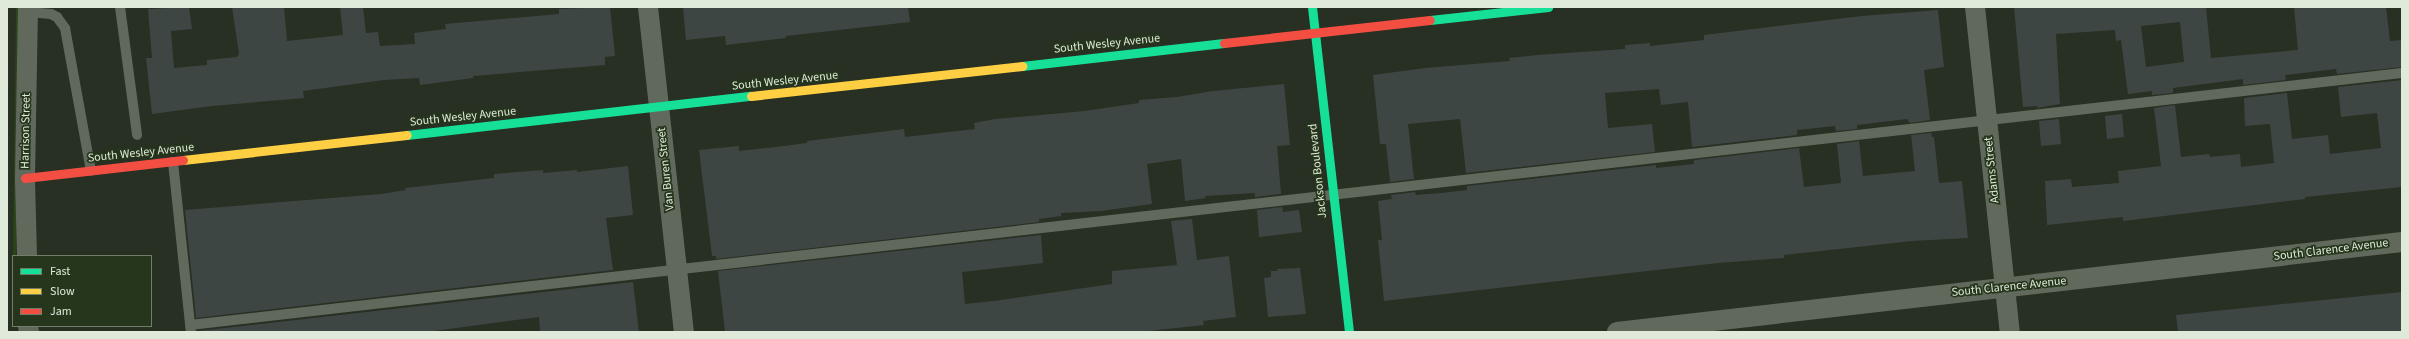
<!DOCTYPE html>
<html>
<head>
<meta charset="utf-8">
<style>
  body { margin:0 }
  #map { position:relative; width:2409px; height:339px; overflow:hidden; background:#273022; font-family:"Source Sans 3",sans-serif }
  div>[style] { position:absolute }
  [style*='--x'] { left:calc(var(--x)*1px); top:calc(var(--y)*1px); width:calc(var(--w)*1px); rotate:calc(var(--a)*1deg) }
  .green>* { inset:0; background:#2a4518 }
  .building>* { inset:0; background:#3e4644 }
  .lane>* { height:10px; margin:-5px; padding:0 5px; transform-origin:5px; border-radius:5px; background:#61695c }
  .street>* { height:20px; margin:-10px; padding:0 10px; transform-origin:10px; border-radius:10px; background:#61695c }
  .fast>* { height:9px; margin:-4.5px; padding:0 4.5px; transform-origin:4.5px; border-radius:4.5px; background:#16e098 }
  .slow>* { height:9px; margin:-4.5px; padding:0 4.5px; transform-origin:4.5px; border-radius:4.5px; background:#ffcf43 }
  .jam>* { height:9px; margin:-4.5px; padding:0 4.5px; transform-origin:4.5px; border-radius:4.5px; background:#f24e42 }
  span { translate:-50% -50%; white-space:nowrap; text-align:center; line-height:1.15; -webkit-text-stroke:3.5px #26361c; paint-order:stroke }
  .street-label { font-size:12px; color:#dfeada }
  .frame { position:absolute; inset:0; border:8px solid #dfeada; pointer-events:none }
  .legend { position:absolute; left:12px; top:255px; width:140px; height:72px; box-sizing:border-box; background:#26361c; border:1px solid #707e68; margin:0; padding:5px 7px; list-style:none; font-size:12px; color:#dfeada }
  .legend li { display:flex; align-items:center; gap:8px; height:20px }
  .legend b { width:20px; border:1px solid #707e68 }
</style>
</head>
<body>
<div id="map">
  <div class="green">
    <div style="clip-path:polygon(16px 7px,19px 7px,16px 256px,13px 256px)"></div>
  </div>
  <div class="building">
    <div style="clip-path:polygon(189px 7px,192px 29px,171px 31px,174px 68px,207px 65px,207px 60px,237px 57px,239px 54px,232px 7px,284px 7px,287px 41px,343px 35px,340px 7px,363px 7px,366px 33px,378px 32px,380px 46px,415px 44px,414px 33px,446px 29px,445px 24px,559px 14px,559px 9px,610px 7px,615px 56px,605px 57px,605px 65px,473px 76px,473px 78px,420px 85px,419px 78px,384px 80px,303px 91px,304px 98px,212px 106px,152px 114px,146px 58px,152px 58px,148px 9px)"></div>
    <div style="clip-path:polygon(683px 7px,908px 7px,910px 22px,786px 36px,786px 38px,726px 45px,725px 36px,686px 40px)"></div>
    <div style="clip-path:polygon(evenodd,2014px 7px,2206px 7px,2211px 58px,2298px 50px,2294px 7px,2386px 7px,2390px 41px,2402px 40px,2402px 67px,2337px 74px,2336px 69px,2285px 75px,2286px 80px,2243px 85px,2243px 79px,2173px 88px,2173px 93px,2152px 95px,2152px 91px,2128px 94px,2121px 40px,2116px 41px,2115px 30px,2056px 34px,2060px 104px,2037px 108px,2037px 106px,2023px 107px,2014px 7px,2180px 22px,2184px 62px,2146px 67px,2141px 26px,2180px 22px)"></div>
    <div style="clip-path:polygon(1938px 10px,1944px 67px,1924px 70px,1930px 120px,1910px 123px,1907px 119px,1857px 125px,1857px 129px,1836px 131px,1835px 126px,1797px 130px,1797px 135px,1692px 147px,1688px 102px,1661px 105px,1659px 89px,1605px 93px,1608px 128px,1652px 124px,1655px 152px,1466px 173px,1460px 119px,1408px 124px,1414px 179px,1390px 182px,1386px 144px,1380px 144px,1373px 75px,1425px 68px,1510px 61px,1509px 58px,1537px 55px,1625px 49px,1625px 45px,1650px 43px,1650px 46px,1704px 40px,1704px 35px,1862px 16px)"></div>
    <div style="clip-path:polygon(2402px 80px,2402px 187px,2305px 197px,2305px 199px,2123px 221px,2123px 217px,2047px 225px,2045px 181px,2071px 179px,2072px 187px,2119px 183px,2118px 171px,2161px 166px,2154px 108px,2175px 105px,2181px 157px,2209px 154px,2210px 157px,2240px 154px,2241px 167px,2274px 163px,2270px 124px,2245px 126px,2244px 98px,2287px 93px,2292px 139px,2328px 135px,2330px 154px,2381px 148px,2377px 113px,2341px 117px,2338px 87px)"></div>
    <div style="clip-path:polygon(1284px 84px,1290px 145px,1277px 146px,1281px 194px,1255px 197px,1255px 193px,1205px 196px,1206px 198px,1185px 201px,1181px 159px,1147px 164px,1152px 204px,1101px 211px,1061px 213px,1061px 216px,1039px 219px,1039px 222px,716px 259px,716px 256px,712px 256px,699px 150px,739px 146px,739px 151px,776px 147px,807px 143px,807px 141px,904px 129px,905px 137px,975px 129px,974px 123px,995px 119px,1085px 111px,1139px 103px,1139px 100px,1177px 97px,1213px 91px)"></div>
    <div style="clip-path:polygon(2122px 114px,2124px 137px,2107px 139px,2105px 116px)"></div>
    <div style="clip-path:polygon(2059px 119px,2061px 144px,2041px 146px,2039px 121px)"></div>
    <div style="clip-path:polygon(1931px 133px,1932px 137px,1934px 137px,1939px 183px,1962px 181px,1968px 238px,1912px 241px,1784px 255px,1784px 258px,1718px 263px,1384px 301px,1378px 240px,1382px 240px,1378px 201px,1392px 199px,1391px 195px,1415px 192px,1416px 195px,1441px 193px,1467px 190px,1467px 186px,1656px 165px,1656px 168px,1694px 164px,1694px 160px,1799px 148px,1804px 187px,1841px 183px,1837px 144px,1859px 141px,1863px 176px,1915px 171px,1911px 135px)"></div>
    <div style="clip-path:polygon(628px 166px,633px 215px,606px 218px,613px 270px,196px 318px,185px 210px,381px 194px,406px 190px,405px 188px,494px 178px,494px 174px,543px 170px,543px 173px,577px 170px,577px 172px)"></div>
    <div style="clip-path:polygon(1282px 207px,1283px 212px,1299px 210px,1302px 232px,1259px 237px,1257px 210px)"></div>
    <div style="clip-path:polygon(1192px 219px,1197px 260px,1229px 256px,1236px 317px,1203px 321px,1204px 325px,1139px 332px,725px 332px,718px 271px,1041px 235px,1043px 263px,962px 272px,965px 304px,994px 301px,1112px 284px,1112px 271px,1177px 265px,1171px 221px)"></div>
    <div style="clip-path:polygon(1300px 268px,1306px 314px,1268px 317px,1264px 278px,1271px 277px,1271px 271px,1278px 271px,1277px 269px)"></div>
    <div style="clip-path:polygon(633px 282px,639px 332px,540px 332px,539px 317px,426px 332px,198px 331px)"></div>
    <div style="clip-path:polygon(2402px 292px,2402px 332px,2178px 332px,2176px 315px)"></div>
  </div>
  <div class="lane">
    <div style="--x:120;--y:7;--w:129;--a:82.4"></div>
    <div style="--x:28;--y:12;--w:23;--a:5"></div>
    <div style="--x:51;--y:14;--w:7;--a:27"></div>
    <div style="--x:57;--y:17;--w:14;--a:54"></div>
    <div style="--x:65;--y:28;--w:145;--a:79.7"></div>
    <div style="--x:173;--y:162;--w:171;--a:84"></div>
    <div style="--x:190;--y:325;--w:2226;--a:-6.5"></div>
  </div>
  <div class="street">
    <div style="--x:648;--y:7;--w:327;--a:83.7"></div>
    <div style="--x:1975;--y:7;--w:327;--a:83.9"></div>
    <div style="--x:27;--y:256;--w:78;--a:-91.5"></div>
    <div style="--x:25;--y:178;--w:171;--a:-89"></div>
    <div style="--x:28;--y:326;--w:6;--a:81"></div>
    <div style="--x:1617;--y:332;--w:790;--a:-6.54"></div>
  </div>
  <div class="fast">
    <div style="--x:1312;--y:7;--w:327;--a:83.5"></div>
    <div style="--x:1430;--y:20;--w:119;--a:-6.3"></div>
    <div style="--x:1022;--y:66;--w:203;--a:-6.5"></div>
    <div style="--x:407;--y:135;--w:346;--a:-6.5"></div>
  </div>
  <div class="slow">
    <div style="--x:751;--y:96;--w:273;--a:-6.3"></div>
    <div style="--x:183;--y:160;--w:225;--a:-6.4"></div>
  </div>
  <div class="jam">
    <div style="--x:1224;--y:43;--w:207;--a:-6.4"></div>
    <div style="--x:25;--y:178;--w:159;--a:-6.5"></div>
  </div>
  <div class="street-label">
    <span style="left:1107px;top:44px;rotate:-6deg">South Wesley Avenue</span>
    <span style="left:785px;top:81px;rotate:-6deg">South Wesley Avenue</span>
    <span style="left:463px;top:117px;rotate:-6deg">South Wesley Avenue</span>
    <span style="left:26px;top:131px;rotate:-89deg">Harrison Street</span>
    <span style="left:141px;top:153px;rotate:-6deg">South Wesley Avenue</span>
    <span style="left:666px;top:169px;rotate:-96deg">Van Buren Street</span>
    <span style="left:1992px;top:170px;rotate:-96deg">Adams Street</span>
    <span style="left:1318px;top:171px;rotate:-96deg">Jackson Boulevard</span>
    <span style="left:2331px;top:250px;rotate:-7deg">South Clarence Avenue</span>
    <span style="left:2009px;top:287px;rotate:-6deg">South Clarence Avenue</span>
  </div>
  <div class="frame"></div>
  <ul class="legend">
  <li><b style="height:5px;background:#16e098"></b>Fast</li>
  <li><b style="height:5px;background:#ffcf43"></b>Slow</li>
  <li><b style="height:5px;background:#f24e42"></b>Jam</li>
  </ul>
</div>
</body>
</html>
